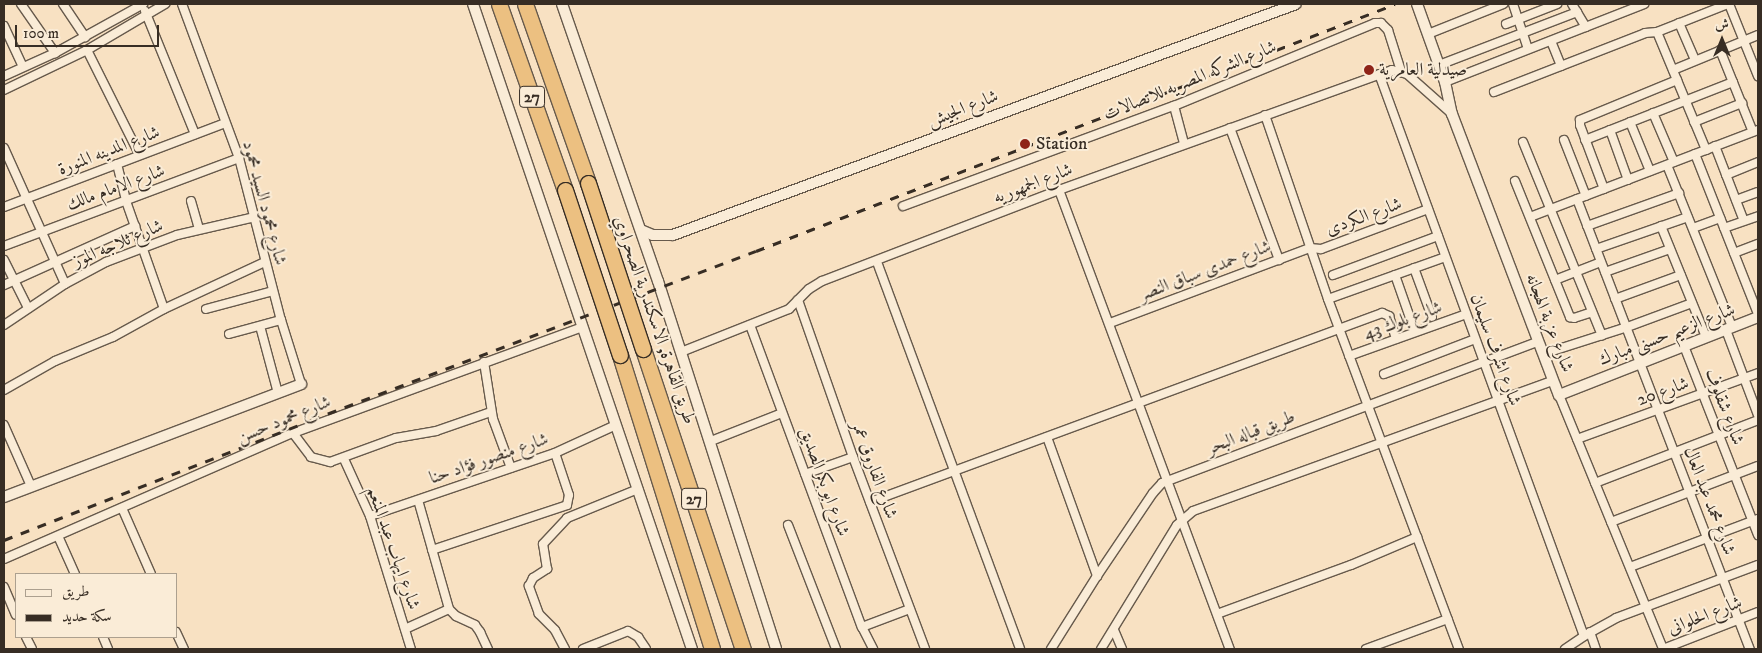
<!DOCTYPE html>
<html>
<head>
<meta charset="utf-8">
<style>
  body { margin:0 }
  #map { position:relative; width:1762px; height:653px; overflow:hidden; background:#f8e1c2; font-family:"IM FELL DW Pica",Amiri,serif }
  div>[style] { position:absolute }
  [style*='--x'] { left:calc(var(--x)*1px); top:calc(var(--y)*1px); width:calc(var(--w)*1px); rotate:calc(var(--a)*1deg) }
  .roads { filter:drop-shadow(1px 0 #675a4c) drop-shadow(-1px 0 #675a4c) drop-shadow(0 1px #675a4c) drop-shadow(0 -1px #675a4c) }
  .minor>* { height:8px; margin:-4px; padding:0 4px; transform-origin:4px; border-radius:4px; background:#faecd7 }
  .tertiary>* { height:10px; margin:-5px; padding:0 5px; transform-origin:5px; border-radius:5px; background:#faecd7 }
  .motorway>* { height:15px; margin:-7.5px; padding:0 7.5px; transform-origin:7.5px; border-radius:7.5px; background:#ecc081 }
  .rail>* { height:3px; margin-top:-1.5px; transform-origin:0; background:repeating-linear-gradient(90deg,#372d24 0 9px,transparent 0 18px) }
  .bridges { filter:drop-shadow(1px 0 #372d24) drop-shadow(-1px 0 #372d24) drop-shadow(0 1px #372d24) drop-shadow(0 -1px #372d24) }
  .motorway-bridge>* { height:15px; margin:-7.5px; padding:0 7.5px; transform-origin:7.5px; border-radius:7.5px; background:#ecc081 }
  .dots>* { width:14px; height:14px; translate:-50% -50%; box-sizing:border-box; border:2px solid #faecd7; border-radius:50% }
  span { translate:-50% -50%; white-space:nowrap; text-align:center; line-height:1.15; -webkit-text-stroke:4px #faecd7; paint-order:stroke }
  .shield-label span { padding:1px 4px; background:#faecd7; border:1px solid; border-radius:4px; -webkit-text-stroke-width:0 }
  .shield-label { font-size:16px; color:#372d24; font-weight:700 }
  .poi-label { font-size:18px; color:#372d24 }
  .left { translate:0 -50%; text-align:left }
  .street-label { font-size:18px; color:#372d24 }
  .frame { position:absolute; inset:0; border:5px solid #372d24; pointer-events:none }
  .legend { position:absolute; left:15px; top:573px; width:162px; height:65px; box-sizing:border-box; background:#faecd7; border:1px solid #aca08f; margin:0; padding:6px 9px; list-style:none; font-size:15px; color:#372d24 }
  .legend li { display:flex; align-items:center; gap:10px; height:25px }
  .legend b { width:25px; border:1px solid #aca08f }
  .north { position:absolute; left:1697px; top:15px; width:50px; height:50px; -webkit-text-stroke:4px #faecd7; paint-order:stroke; rotate:0deg; font-size:14px; font-weight:700; line-height:20px; text-align:center; color:#372d24 }
  .north::after { content:''; display:block; margin:auto; width:18px; height:22px; background:#372d24; clip-path:polygon(50% 0,100% 100%,50% 72%,0 100%) }
  .scale { position:absolute; left:15px; top:25px; width:144px; height:22px; box-sizing:border-box; border:2px solid #372d24; border-top:0; padding-left:6px; font-size:15px; line-height:18px; white-space:nowrap; color:#372d24; -webkit-text-stroke:4px #faecd7; paint-order:stroke }
</style>
</head>
<body>
<div id="map">
  <div class="roads">
    <div class="minor">
      <div style="--x:21;--y:4;--w:60;--a:55.2"></div>
      <div style="--x:63;--y:4;--w:40;--a:56"></div>
      <div style="--x:182;--y:4;--w:164;--a:69.7"></div>
      <div style="--x:239;--y:158;--w:167;--a:75.5"></div>
      <div style="--x:281;--y:320;--w:67;--a:72.6"></div>
      <div style="--x:1513;--y:4;--w:47;--a:71.6"></div>
      <div style="--x:1572;--y:4;--w:27;--a:59"></div>
      <div style="--x:1729;--y:4;--w:78;--a:68.1"></div>
      <div style="--x:145;--y:11;--w:133;--a:67.9"></div>
      <div style="--x:1679;--y:23;--w:40;--a:66.6"></div>
      <div style="--x:1506;--y:24;--w:55;--a:-21.4"></div>
      <div style="--x:4;--y:26;--w:45;--a:65.1"></div>
      <div style="--x:1657;--y:32;--w:128;--a:67.4"></div>
      <div style="--x:1428;--y:34;--w:81;--a:-21.8"></div>
      <div style="--x:1551;--y:41;--w:27;--a:68"></div>
      <div style="--x:87;--y:50;--w:116;--a:63.4"></div>
      <div style="--x:1720;--y:50;--w:88;--a:68.1"></div>
      <div style="--x:1439;--y:65;--w:148;--a:-21"></div>
      <div style="--x:1673;--y:70;--w:92;--a:-22.4"></div>
      <div style="--x:1379;--y:74;--w:598;--a:69.96"></div>
      <div style="--x:4;--y:76;--w:56;--a:-24.3"></div>
      <div style="--x:55;--y:53;--w:101;--a:-29.1"></div>
      <div style="--x:1445;--y:82;--w:214;--a:-21.4"></div>
      <div style="--x:4;--y:90;--w:92;--a:-25.7"></div>
      <div style="--x:87;--y:50;--w:91;--a:-30.5"></div>
      <div style="--x:1494;--y:92;--w:162;--a:-21.3"></div>
      <div style="--x:1645;--y:33;--w:12;--a:-5"></div>
      <div style="--x:1657;--y:32;--w:76;--a:-21.5"></div>
      <div style="--x:1174;--y:106;--w:39;--a:75"></div>
      <div style="--x:1653;--y:113;--w:53;--a:66.8"></div>
      <div style="--x:1265;--y:115;--w:194;--a:71.1"></div>
      <div style="--x:1328;--y:299;--w:374;--a:69.5"></div>
      <div style="--x:1630;--y:122;--w:53;--a:67.8"></div>
      <div style="--x:1694;--y:122;--w:52;--a:-21.6"></div>
      <div style="--x:1230;--y:128;--w:141;--a:69.6"></div>
      <div style="--x:1610;--y:130;--w:53;--a:70.2"></div>
      <div style="--x:1564;--y:140;--w:60;--a:68.6"></div>
      <div style="--x:1585;--y:140;--w:159;--a:-21.4"></div>
      <div style="--x:1523;--y:142;--w:209;--a:67.8"></div>
      <div style="--x:1715;--y:146;--w:80;--a:68.9"></div>
      <div style="--x:4;--y:148;--w:149;--a:65.8"></div>
      <div style="--x:1695;--y:154;--w:172;--a:68.5"></div>
      <div style="--x:117;--y:164;--w:38;--a:76"></div>
      <div style="--x:126;--y:201;--w:114;--a:70.6"></div>
      <div style="--x:1667;--y:165;--w:175;--a:68.1"></div>
      <div style="--x:1726;--y:175;--w:35;--a:-22"></div>
      <div style="--x:1515;--y:181;--w:147;--a:68"></div>
      <div style="--x:1570;--y:317;--w:4;--a:14"></div>
      <div style="--x:1574;--y:318;--w:19;--a:-18"></div>
      <div style="--x:1604;--y:189;--w:68;--a:-110.6"></div>
      <div style="--x:1580;--y:125;--w:5;--a:-90"></div>
      <div style="--x:1580;--y:120;--w:105;--a:-22.4"></div>
      <div style="--x:1059;--y:190;--w:490;--a:69.6"></div>
      <div style="--x:1577;--y:199;--w:482;--a:69"></div>
      <div style="--x:1736;--y:200;--w:23;--a:-20"></div>
      <div style="--x:191;--y:201;--w:29;--a:74"></div>
      <div style="--x:903;--y:206;--w:289;--a:-20.3"></div>
      <div style="--x:1174;--y:106;--w:217;--a:-22.4"></div>
      <div style="--x:1375;--y:23;--w:6;--a:0"></div>
      <div style="--x:1381;--y:23;--w:10;--a:45"></div>
      <div style="--x:1388;--y:30;--w:43;--a:72.4"></div>
      <div style="--x:4;--y:207;--w:236;--a:-20.8"></div>
      <div style="--x:1530;--y:217;--w:244;--a:-20.9"></div>
      <div style="--x:1587;--y:226;--w:98;--a:-19.7"></div>
      <div style="--x:1661;--y:226;--w:120;--a:67.9"></div>
      <div style="--x:1693;--y:228;--w:29;--a:-20"></div>
      <div style="--x:1724;--y:228;--w:36;--a:-19"></div>
      <div style="--x:4;--y:246;--w:251;--a:-20.5"></div>
      <div style="--x:1596;--y:249;--w:97;--a:-19.2"></div>
      <div style="--x:1734;--y:253;--w:26;--a:-21"></div>
      <div style="--x:4;--y:260;--w:54;--a:63.4"></div>
      <div style="--x:877;--y:262;--w:413;--a:69.7"></div>
      <div style="--x:1414;--y:268;--w:52;--a:69.8"></div>
      <div style="--x:1605;--y:272;--w:69;--a:-19.5"></div>
      <div style="--x:1333;--y:275;--w:112;--a:-20.4"></div>
      <div style="--x:1395;--y:275;--w:60;--a:70.7"></div>
      <div style="--x:1555;--y:280;--w:49;--a:-21.4"></div>
      <div style="--x:4;--y:285;--w:144;--a:-24.2"></div>
      <div style="--x:1328;--y:299;--w:124;--a:-19.7"></div>
      <div style="--x:1615;--y:299;--w:70;--a:-20"></div>
      <div style="--x:798;--y:300;--w:166;--a:70.7"></div>
      <div style="--x:853;--y:457;--w:205;--a:69.4"></div>
      <div style="--x:206;--y:309;--w:69;--a:-15"></div>
      <div style="--x:1110;--y:323;--w:214;--a:-20.6"></div>
      <div style="--x:1310;--y:248;--w:11;--a:5"></div>
      <div style="--x:1321;--y:249;--w:114;--a:-20.5"></div>
      <div style="--x:4;--y:325;--w:73;--a:-33.9"></div>
      <div style="--x:65;--y:284;--w:47;--a:-28.2"></div>
      <div style="--x:106;--y:262;--w:76;--a:-20.8"></div>
      <div style="--x:177;--y:235;--w:80;--a:-13"></div>
      <div style="--x:750;--y:325;--w:322;--a:69.7"></div>
      <div style="--x:862;--y:627;--w:25;--a:63"></div>
      <div style="--x:260;--y:326;--w:69;--a:75"></div>
      <div style="--x:1726;--y:330;--w:91;--a:69.4"></div>
      <div style="--x:229;--y:334;--w:54;--a:-15.1"></div>
      <div style="--x:1684;--y:346;--w:203;--a:68.6"></div>
      <div style="--x:681;--y:352;--w:116;--a:-21.7"></div>
      <div style="--x:789;--y:309;--w:28;--a:-45"></div>
      <div style="--x:809;--y:289;--w:15;--a:-32"></div>
      <div style="--x:822;--y:281;--w:254;--a:-21"></div>
      <div style="--x:1059;--y:190;--w:354;--a:-19.8"></div>
      <div style="--x:1392;--y:70;--w:16;--a:15"></div>
      <div style="--x:1407;--y:74;--w:60;--a:41.6"></div>
      <div style="--x:1543;--y:354;--w:88;--a:-17.8"></div>
      <div style="--x:1627;--y:327;--w:69;--a:-20.3"></div>
      <div style="--x:1349;--y:356;--w:124;--a:-19.7"></div>
      <div style="--x:484;--y:362;--w:58;--a:81"></div>
      <div style="--x:493;--y:419;--w:52;--a:69.8"></div>
      <div style="--x:1384;--y:374;--w:97;--a:-21"></div>
      <div style="--x:4;--y:390;--w:59;--a:-29.6"></div>
      <div style="--x:55;--y:361;--w:63;--a:-22.5"></div>
      <div style="--x:113;--y:337;--w:58;--a:-28.8"></div>
      <div style="--x:164;--y:309;--w:111;--a:-25"></div>
      <div style="--x:1559;--y:395;--w:274;--a:67.7"></div>
      <div style="--x:4;--y:425;--w:67;--a:66.1"></div>
      <div style="--x:293;--y:433;--w:30;--a:53"></div>
      <div style="--x:311;--y:457;--w:20;--a:15"></div>
      <div style="--x:330;--y:462;--w:70;--a:-20"></div>
      <div style="--x:396;--y:438;--w:41;--a:-9.9"></div>
      <div style="--x:436;--y:431;--w:58;--a:-19.1"></div>
      <div style="--x:1047;--y:437;--w:148;--a:70.2"></div>
      <div style="--x:1577;--y:439;--w:193;--a:-20"></div>
      <div style="--x:711;--y:441;--w:76;--a:-21.5"></div>
      <div style="--x:344;--y:459;--w:63;--a:65.5"></div>
      <div style="--x:370;--y:516;--w:139;--a:72.9"></div>
      <div style="--x:805;--y:474;--w:51;--a:-19.5"></div>
      <div style="--x:1595;--y:483;--w:175;--a:-21.1"></div>
      <div style="--x:418;--y:500;--w:113;--a:74.1"></div>
      <div style="--x:449;--y:609;--w:10;--a:45"></div>
      <div style="--x:456;--y:616;--w:21;--a:25"></div>
      <div style="--x:475;--y:625;--w:9;--a:54"></div>
      <div style="--x:480;--y:632;--w:19;--a:65"></div>
      <div style="--x:870;--y:502;--w:546;--a:-20.26"></div>
      <div style="--x:1382;--y:313;--w:8;--a:23"></div>
      <div style="--x:1389;--y:316;--w:24;--a:73"></div>
      <div style="--x:122;--y:508;--w:72;--a:66.3"></div>
      <div style="--x:370;--y:516;--w:195;--a:-18.8"></div>
      <div style="--x:555;--y:453;--w:67;--a:-24.7"></div>
      <div style="--x:1611;--y:522;--w:157;--a:-20.9"></div>
      <div style="--x:788;--y:525;--w:133;--a:68.8"></div>
      <div style="--x:58;--y:536;--w:42;--a:65.9"></div>
      <div style="--x:432;--y:550;--w:142;--a:-18.4"></div>
      <div style="--x:567;--y:505;--w:10;--a:-79"></div>
      <div style="--x:569;--y:495;--w:44;--a:-108.4"></div>
      <div style="--x:4;--y:559;--w:315;--a:-23.6"></div>
      <div style="--x:293;--y:433;--w:308;--a:-20.1"></div>
      <div style="--x:1630;--y:567;--w:137;--a:-20.6"></div>
      <div style="--x:4;--y:587;--w:30;--a:67"></div>
      <div style="--x:1217;--y:614;--w:143;--a:-20.1"></div>
      <div style="--x:1351;--y:565;--w:72;--a:-23"></div>
      <div style="--x:862;--y:627;--w:51;--a:-20.6"></div>
      <div style="--x:405;--y:629;--w:48;--a:-24.4"></div>
      <div style="--x:1114;--y:630;--w:21;--a:67"></div>
      <div style="--x:176;--y:632;--w:19;--a:65"></div>
      <div style="--x:1590;--y:632;--w:18;--a:71"></div>
      <div style="--x:26;--y:637;--w:13;--a:63"></div>
      <div style="--x:103;--y:637;--w:13;--a:67"></div>
      <div style="--x:565;--y:649;--w:21;--a:-118"></div>
      <div style="--x:555;--y:630;--w:23;--a:-135"></div>
      <div style="--x:539;--y:614;--w:30;--a:-110"></div>
      <div style="--x:529;--y:586;--w:9;--a:-63"></div>
      <div style="--x:533;--y:578;--w:17;--a:-33"></div>
      <div style="--x:547;--y:569;--w:25;--a:-99"></div>
      <div style="--x:543;--y:544;--w:35;--a:-47"></div>
      <div style="--x:567;--y:518;--w:77;--a:-22.2"></div>
      <div style="--x:583;--y:649;--w:48;--a:-21.8"></div>
      <div style="--x:628;--y:631;--w:12;--a:31"></div>
      <div style="--x:638;--y:637;--w:14;--a:56"></div>
      <div style="--x:1051;--y:649;--w:86;--a:-57.8"></div>
      <div style="--x:1097;--y:576;--w:100;--a:-56"></div>
      <div style="--x:1153;--y:493;--w:13;--a:-48"></div>
      <div style="--x:1162;--y:483;--w:402;--a:-20.6"></div>
      <div style="--x:1101;--y:649;--w:145;--a:-58.5"></div>
      <div style="--x:1177;--y:525;--w:21;--a:-41"></div>
      <div style="--x:1193;--y:511;--w:383;--a:-19.9"></div>
      <div style="--x:1366;--y:649;--w:87;--a:-20.1"></div>
      <div style="--x:1565;--y:649;--w:23;--a:-34"></div>
      <div style="--x:1584;--y:636;--w:37;--a:-29"></div>
      <div style="--x:1616;--y:618;--w:152;--a:-20.5"></div>
      <div style="--x:1663;--y:649;--w:102;--a:-21.3"></div>
    </div>
    <div class="tertiary">
      <div style="--x:473;--y:4;--w:681;--a:71.25"></div>
      <div style="--x:562;--y:4;--w:293;--a:70.9"></div>
      <div style="--x:658;--y:281;--w:386;--a:72.2"></div>
      <div style="--x:1417;--y:4;--w:83;--a:70.3"></div>
      <div style="--x:1445;--y:82;--w:33;--a:78"></div>
      <div style="--x:1452;--y:114;--w:301;--a:69.2"></div>
      <div style="--x:1559;--y:395;--w:214;--a:-21.4"></div>
      <div style="--x:641;--y:230;--w:13;--a:23"></div>
      <div style="--x:653;--y:235;--w:20;--a:0"></div>
      <div style="--x:673;--y:235;--w:664;--a:-20.34"></div>
      <div style="--x:4;--y:497;--w:318;--a:-20.8"></div>
    </div>
    <div class="motorway">
      <div style="--x:499;--y:4;--w:197;--a:70.5"></div>
      <div style="--x:525;--y:4;--w:190;--a:70.6"></div>
      <div style="--x:643;--y:349;--w:316;--a:71.6"></div>
      <div style="--x:620;--y:355;--w:308;--a:72.6"></div>
    </div>
  </div>
  <div class="rail">
    <div style="--x:4;--y:540;--w:330;--a:-21.3"></div>
    <div style="--x:311;--y:420;--w:476;--a:-20.8"></div>
    <div style="--x:756;--y:251;--w:685;--a:-21.13"></div>
  </div>
  <div class="bridges">
    <div class="motorway-bridge">
      <div style="--x:588;--y:183;--w:175;--a:71.7"></div>
      <div style="--x:565;--y:190;--w:174;--a:71.6"></div>
    </div>
  </div>
  <div class="dots">
    <div style="left:1369px;top:70px;background:#8f2418"></div>
    <div style="left:1025px;top:144px;background:#8f2418"></div>
  </div>
  <div class="shield-label">
    <span style="left:532px;top:97px">27</span>
    <span style="left:694px;top:499px">27</span>
  </div>
  <div class="poi-label">
    <span class="left" style="left:1379px;top:70px">صيدلية العامرية</span>
    <span class="left" style="left:1036px;top:144px">Station</span>
  </div>
  <div class="street-label">
    <span style="left:1190px;top:81px;rotate:-22deg">شارع الشركه المصريه للاتصالات</span>
    <span style="left:963px;top:109px;rotate:-21deg">شارع الجيش</span>
    <span style="left:109px;top:151px;rotate:-21deg">شارع المدينه المنورة</span>
    <span style="left:1033px;top:184px;rotate:-21deg">شارع الجمهوريه</span>
    <span style="left:116px;top:188px;rotate:-20deg">شارع الامام مالك</span>
    <span style="left:264px;top:203px;rotate:75deg">شارع محمود السيد محمود</span>
    <span style="left:1364px;top:217px;rotate:-20deg">شارع الكردى</span>
    <span style="left:118px;top:244px;rotate:-23deg">شارع ثلاجه الموز</span>
    <span style="left:1205px;top:271px;rotate:-21deg">شارع حمدى سباق النصر</span>
    <span style="left:654px;top:320px;rotate:71deg">طريق القاهرة, الاسكندرية الصحراوي</span>
    <span style="left:1403px;top:321px;rotate:-20deg">شارع بلوك 43</span>
    <span style="left:1549px;top:323px;rotate:69deg">شارع عزبة الهجانه</span>
    <span style="left:1667px;top:335px;rotate:-21deg">شارع الزعيم حسنى مبارك</span>
    <span style="left:1495px;top:350px;rotate:70deg">شارع اشرف سليمان</span>
    <span style="left:1663px;top:392px;rotate:-20deg">شارع 20</span>
    <span style="left:1724px;top:407px;rotate:69deg">شارع شقلوف</span>
    <span style="left:284px;top:420px;rotate:-22deg">شارع محمود حسن</span>
    <span style="left:1251px;top:433px;rotate:-21deg">طريق قباله البحر</span>
    <span style="left:489px;top:459px;rotate:-19deg">شارع منصور فؤاد حنا</span>
    <span style="left:874px;top:470px;rotate:70deg">شارع الفاروق عمر</span>
    <span style="left:824px;top:482px;rotate:70deg">شارع ابو بكر الصديق</span>
    <span style="left:1709px;top:501px;rotate:69deg">شارع محمد عبد العال</span>
    <span style="left:393px;top:548px;rotate:71deg">شارع ايهاب عبد المنعم</span>
    <span style="left:1705px;top:616px;rotate:-21deg">شارع الحلوانى</span>
  </div>
  <div class="frame"></div>
  <ul class="legend">
  <li><b style="height:6px;background:#faecd7"></b>طريق</li>
  <li><b style="height:6px;background:#372d24"></b>سكة حديد</li>
  </ul>
  <div class="north">ش</div>
  <div class="scale">100 m</div>
</div>
</body>
</html>
